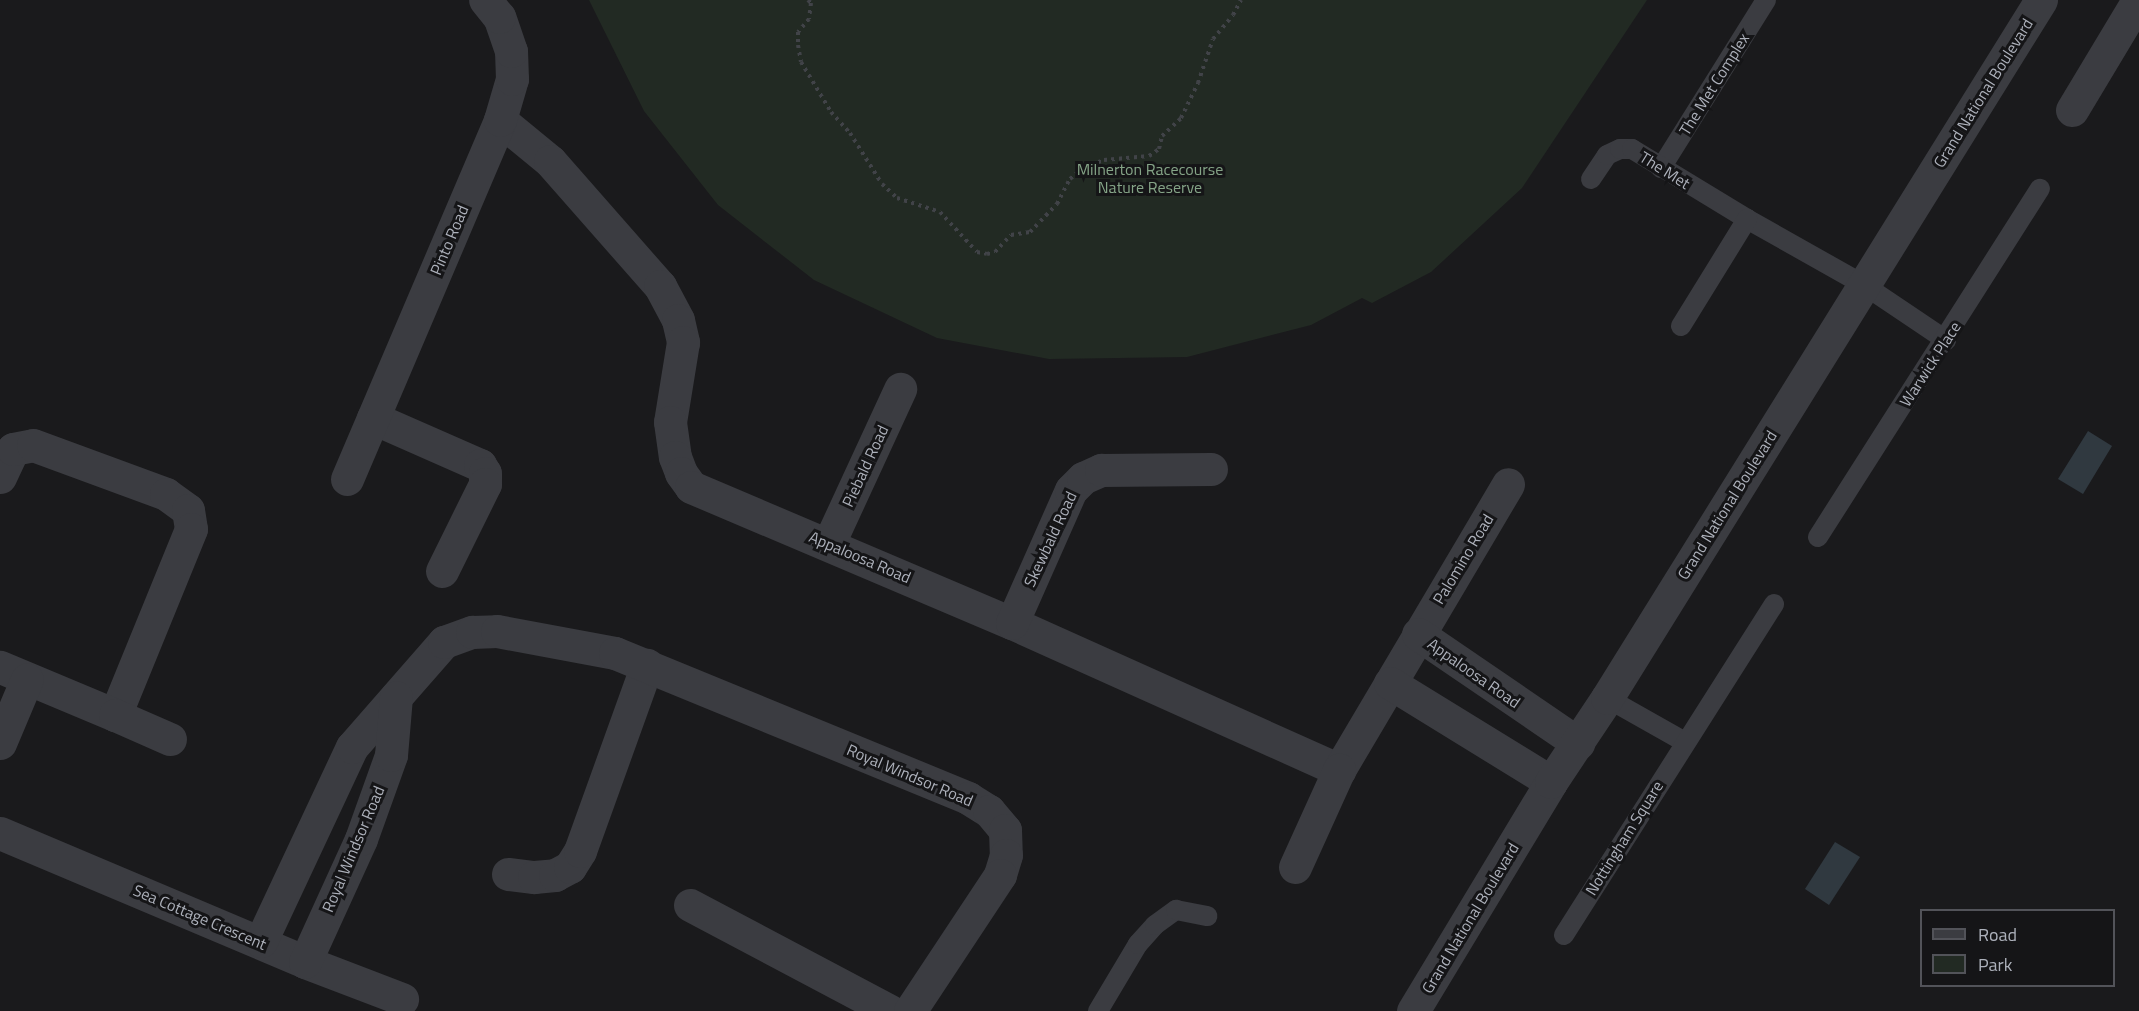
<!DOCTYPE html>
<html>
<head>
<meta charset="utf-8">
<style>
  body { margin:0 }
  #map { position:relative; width:2139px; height:1011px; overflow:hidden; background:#1a1a1c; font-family:"Titillium Web",sans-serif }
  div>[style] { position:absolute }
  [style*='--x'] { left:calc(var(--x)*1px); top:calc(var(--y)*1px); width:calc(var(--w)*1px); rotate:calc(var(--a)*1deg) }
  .green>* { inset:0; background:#222a23 }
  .water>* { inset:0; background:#303940 }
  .path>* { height:4px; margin-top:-2px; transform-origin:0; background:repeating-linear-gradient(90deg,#414348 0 3px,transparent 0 7.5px) }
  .service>* { height:20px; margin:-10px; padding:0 10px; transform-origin:10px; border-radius:10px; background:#3b3c41 }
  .minor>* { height:33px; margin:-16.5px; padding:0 16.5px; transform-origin:16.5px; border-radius:16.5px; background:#3b3c41 }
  span { translate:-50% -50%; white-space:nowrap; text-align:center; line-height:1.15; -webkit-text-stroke:6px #151517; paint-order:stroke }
  .street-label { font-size:16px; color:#adb1bb }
  .park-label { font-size:16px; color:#85a487 }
  .legend { position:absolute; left:1920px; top:909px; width:195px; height:78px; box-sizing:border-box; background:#151517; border:2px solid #525359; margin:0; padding:8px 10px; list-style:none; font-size:18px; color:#adb1bb }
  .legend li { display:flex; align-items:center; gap:12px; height:30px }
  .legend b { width:30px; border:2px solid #525359 }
</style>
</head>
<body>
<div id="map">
  <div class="green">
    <div style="clip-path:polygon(589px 0,1647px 0,1522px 188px,1431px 272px,1372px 303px,1362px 298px,1311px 325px,1187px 357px,1049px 359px,937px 338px,814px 280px,718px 205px,644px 111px)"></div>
  </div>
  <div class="water">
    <div style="clip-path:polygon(2088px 431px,2112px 446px,2083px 494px,2058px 479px)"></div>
    <div style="clip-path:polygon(1835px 842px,1860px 857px,1829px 905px,1805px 889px)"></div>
  </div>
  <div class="path">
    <div style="--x:808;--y:0;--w:4;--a:45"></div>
    <div style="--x:811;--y:3;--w:16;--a:97"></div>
    <div style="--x:809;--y:19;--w:17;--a:130"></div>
    <div style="--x:798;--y:32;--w:13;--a:90"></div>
    <div style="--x:798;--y:45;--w:17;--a:80"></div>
    <div style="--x:801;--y:62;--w:58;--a:59"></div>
    <div style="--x:831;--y:112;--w:28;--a:48"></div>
    <div style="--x:850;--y:133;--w:60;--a:57.9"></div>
    <div style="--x:882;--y:184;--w:21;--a:43"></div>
    <div style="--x:897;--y:198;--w:45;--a:18"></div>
    <div style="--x:940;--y:212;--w:54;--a:47.2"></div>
    <div style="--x:977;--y:252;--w:10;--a:11"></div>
    <div style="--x:987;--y:254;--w:8;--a:-14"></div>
    <div style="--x:995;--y:252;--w:23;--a:-47"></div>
    <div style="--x:1011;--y:235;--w:19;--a:-9"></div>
    <div style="--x:1030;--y:232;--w:39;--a:-46"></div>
    <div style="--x:1057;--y:204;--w:28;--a:-63"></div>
    <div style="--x:1070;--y:179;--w:18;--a:-41"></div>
    <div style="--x:1084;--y:167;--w:21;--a:-19"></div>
    <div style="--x:1104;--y:160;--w:45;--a:-5.1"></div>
    <div style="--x:1149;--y:156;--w:12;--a:-35"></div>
    <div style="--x:1159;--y:149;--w:13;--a:-77"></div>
    <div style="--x:1162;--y:136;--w:26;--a:-43"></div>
    <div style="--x:1181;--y:118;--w:39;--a:-64"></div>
    <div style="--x:1198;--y:83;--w:46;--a:-71.2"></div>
    <div style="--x:1213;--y:39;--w:31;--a:-50"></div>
    <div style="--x:1233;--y:15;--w:17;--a:-62"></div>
  </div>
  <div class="service">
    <div style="--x:1661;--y:168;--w:198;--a:-58"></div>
    <div style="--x:1591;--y:179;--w:29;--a:-56"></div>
    <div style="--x:1607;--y:155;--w:14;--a:-25"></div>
    <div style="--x:1620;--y:149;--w:12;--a:0"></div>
    <div style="--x:1632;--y:149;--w:135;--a:31.3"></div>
    <div style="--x:1747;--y:219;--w:134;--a:29.4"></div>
    <div style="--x:1864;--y:285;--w:99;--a:33.9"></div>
    <div style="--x:1681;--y:326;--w:126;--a:-58.3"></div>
    <div style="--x:1818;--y:537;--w:413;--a:-57.5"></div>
    <div style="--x:1607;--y:698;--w:90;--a:29.4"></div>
    <div style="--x:1564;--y:935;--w:392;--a:-57.6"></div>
    <div style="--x:1098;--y:1011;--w:78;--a:-59.2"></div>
    <div style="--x:1138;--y:944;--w:25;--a:-48"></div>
    <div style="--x:1155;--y:925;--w:26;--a:-36"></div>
    <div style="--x:1176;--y:910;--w:32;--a:11"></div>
  </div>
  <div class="minor">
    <div style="--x:2072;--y:110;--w:128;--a:-59"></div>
    <div style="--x:500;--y:120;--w:65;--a:39.4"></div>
    <div style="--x:550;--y:161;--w:167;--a:48.7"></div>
    <div style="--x:660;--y:286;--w:38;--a:62"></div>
    <div style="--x:678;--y:320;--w:23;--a:77"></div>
    <div style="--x:683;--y:342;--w:81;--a:99.2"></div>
    <div style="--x:670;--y:422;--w:35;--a:82"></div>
    <div style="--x:675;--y:457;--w:17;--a:69"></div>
    <div style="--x:681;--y:473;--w:17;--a:54"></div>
    <div style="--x:691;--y:487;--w:349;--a:23"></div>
    <div style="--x:1012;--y:623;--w:359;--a:24.2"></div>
    <div style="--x:1339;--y:770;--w:332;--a:-59.4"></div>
    <div style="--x:373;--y:418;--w:117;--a:23.7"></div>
    <div style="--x:480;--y:465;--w:9;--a:58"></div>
    <div style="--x:485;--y:473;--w:11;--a:90"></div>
    <div style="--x:485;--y:484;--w:97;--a:116.3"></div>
    <div style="--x:0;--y:477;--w:31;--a:-65"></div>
    <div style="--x:13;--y:449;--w:20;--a:-11"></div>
    <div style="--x:33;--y:445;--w:142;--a:20.2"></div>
    <div style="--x:166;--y:494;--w:27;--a:36"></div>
    <div style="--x:188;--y:510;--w:19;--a:81"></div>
    <div style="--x:191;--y:529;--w:201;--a:112.2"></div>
    <div style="--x:115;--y:715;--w:125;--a:-157.3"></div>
    <div style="--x:347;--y:479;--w:390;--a:-66.9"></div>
    <div style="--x:500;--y:120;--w:43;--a:-73.7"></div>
    <div style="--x:512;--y:79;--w:28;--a:-92"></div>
    <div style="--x:511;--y:51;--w:36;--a:-109"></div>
    <div style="--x:499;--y:17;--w:22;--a:-129"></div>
    <div style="--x:829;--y:543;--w:170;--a:-65.2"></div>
    <div style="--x:1012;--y:623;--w:145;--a:-66.1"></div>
    <div style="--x:1071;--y:490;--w:17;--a:-45"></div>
    <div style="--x:1083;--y:478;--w:20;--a:-24"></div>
    <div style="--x:1101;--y:470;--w:110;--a:-0.5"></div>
    <div style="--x:1418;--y:634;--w:194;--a:34.3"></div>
    <div style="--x:1390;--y:683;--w:189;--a:31.6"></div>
    <div style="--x:115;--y:715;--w:60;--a:23.6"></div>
    <div style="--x:0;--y:743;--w:69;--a:-67.1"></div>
    <div style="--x:0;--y:833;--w:331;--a:22.9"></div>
    <div style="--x:305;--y:962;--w:104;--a:20.9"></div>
    <div style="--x:1295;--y:867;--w:107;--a:-65.6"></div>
    <div style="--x:508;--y:874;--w:26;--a:7"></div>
    <div style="--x:534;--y:877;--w:21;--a:-5"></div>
    <div style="--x:555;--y:875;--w:17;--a:-28"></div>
    <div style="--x:570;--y:867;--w:19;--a:-58"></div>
    <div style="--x:580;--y:851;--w:198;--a:-70.2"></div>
    <div style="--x:690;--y:905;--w:226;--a:27.9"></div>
    <div style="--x:261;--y:941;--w:214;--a:-64.9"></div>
    <div style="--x:352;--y:747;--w:140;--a:-48.8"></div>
    <div style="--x:444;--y:642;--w:30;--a:-20"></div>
    <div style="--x:472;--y:632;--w:25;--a:-2"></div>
    <div style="--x:497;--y:631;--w:120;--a:10.6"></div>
    <div style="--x:615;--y:653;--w:382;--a:22.3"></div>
    <div style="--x:968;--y:798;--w:25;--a:32"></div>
    <div style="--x:989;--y:811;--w:25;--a:50"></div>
    <div style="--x:1005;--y:830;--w:25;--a:88"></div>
    <div style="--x:1006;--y:855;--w:21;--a:107"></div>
    <div style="--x:1000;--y:875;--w:163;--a:123.5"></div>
    <div style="--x:305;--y:962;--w:135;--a:-65.5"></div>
    <div style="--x:361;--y:839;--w:89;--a:-70.3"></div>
    <div style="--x:391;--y:755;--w:58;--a:-85.1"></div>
    <div style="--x:1413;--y:1011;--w:267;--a:-58.9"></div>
    <div style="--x:1551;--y:782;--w:101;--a:-56.3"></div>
    <div style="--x:1607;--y:698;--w:822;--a:-58.13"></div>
  </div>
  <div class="street-label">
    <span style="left:1714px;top:84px;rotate:-58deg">The Met Complex</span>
    <span style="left:1983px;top:93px;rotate:-58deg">Grand National Boulevard</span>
    <span style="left:1665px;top:170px;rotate:32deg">The Met</span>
    <span style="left:449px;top:240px;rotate:-67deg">Pinto Road</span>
    <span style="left:1930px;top:364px;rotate:-57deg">Warwick Place</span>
    <span style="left:865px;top:466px;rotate:-65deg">Piebald Road</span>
    <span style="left:1727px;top:505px;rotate:-58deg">Grand National Boulevard</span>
    <span style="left:1050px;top:539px;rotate:-65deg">Skewbald Road</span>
    <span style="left:860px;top:557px;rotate:23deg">Appaloosa Road</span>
    <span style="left:1463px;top:559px;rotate:-59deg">Palomino Road</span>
    <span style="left:1474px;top:673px;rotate:35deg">Appaloosa Road</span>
    <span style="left:910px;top:775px;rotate:23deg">Royal Windsor Road</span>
    <span style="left:1624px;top:838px;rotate:-58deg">Nottingham Square</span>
    <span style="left:353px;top:849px;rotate:-67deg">Royal Windsor Road</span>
    <span style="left:200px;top:917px;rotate:23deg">Sea Cottage Crescent</span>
    <span style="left:1470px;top:918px;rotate:-59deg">Grand National Boulevard</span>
  </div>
  <div class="park-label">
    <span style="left:1150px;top:178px">Milnerton Racecourse<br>Nature Reserve</span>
  </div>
  <ul class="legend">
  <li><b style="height:8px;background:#3b3c41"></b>Road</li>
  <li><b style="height:16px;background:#222a23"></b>Park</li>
  </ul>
</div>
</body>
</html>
